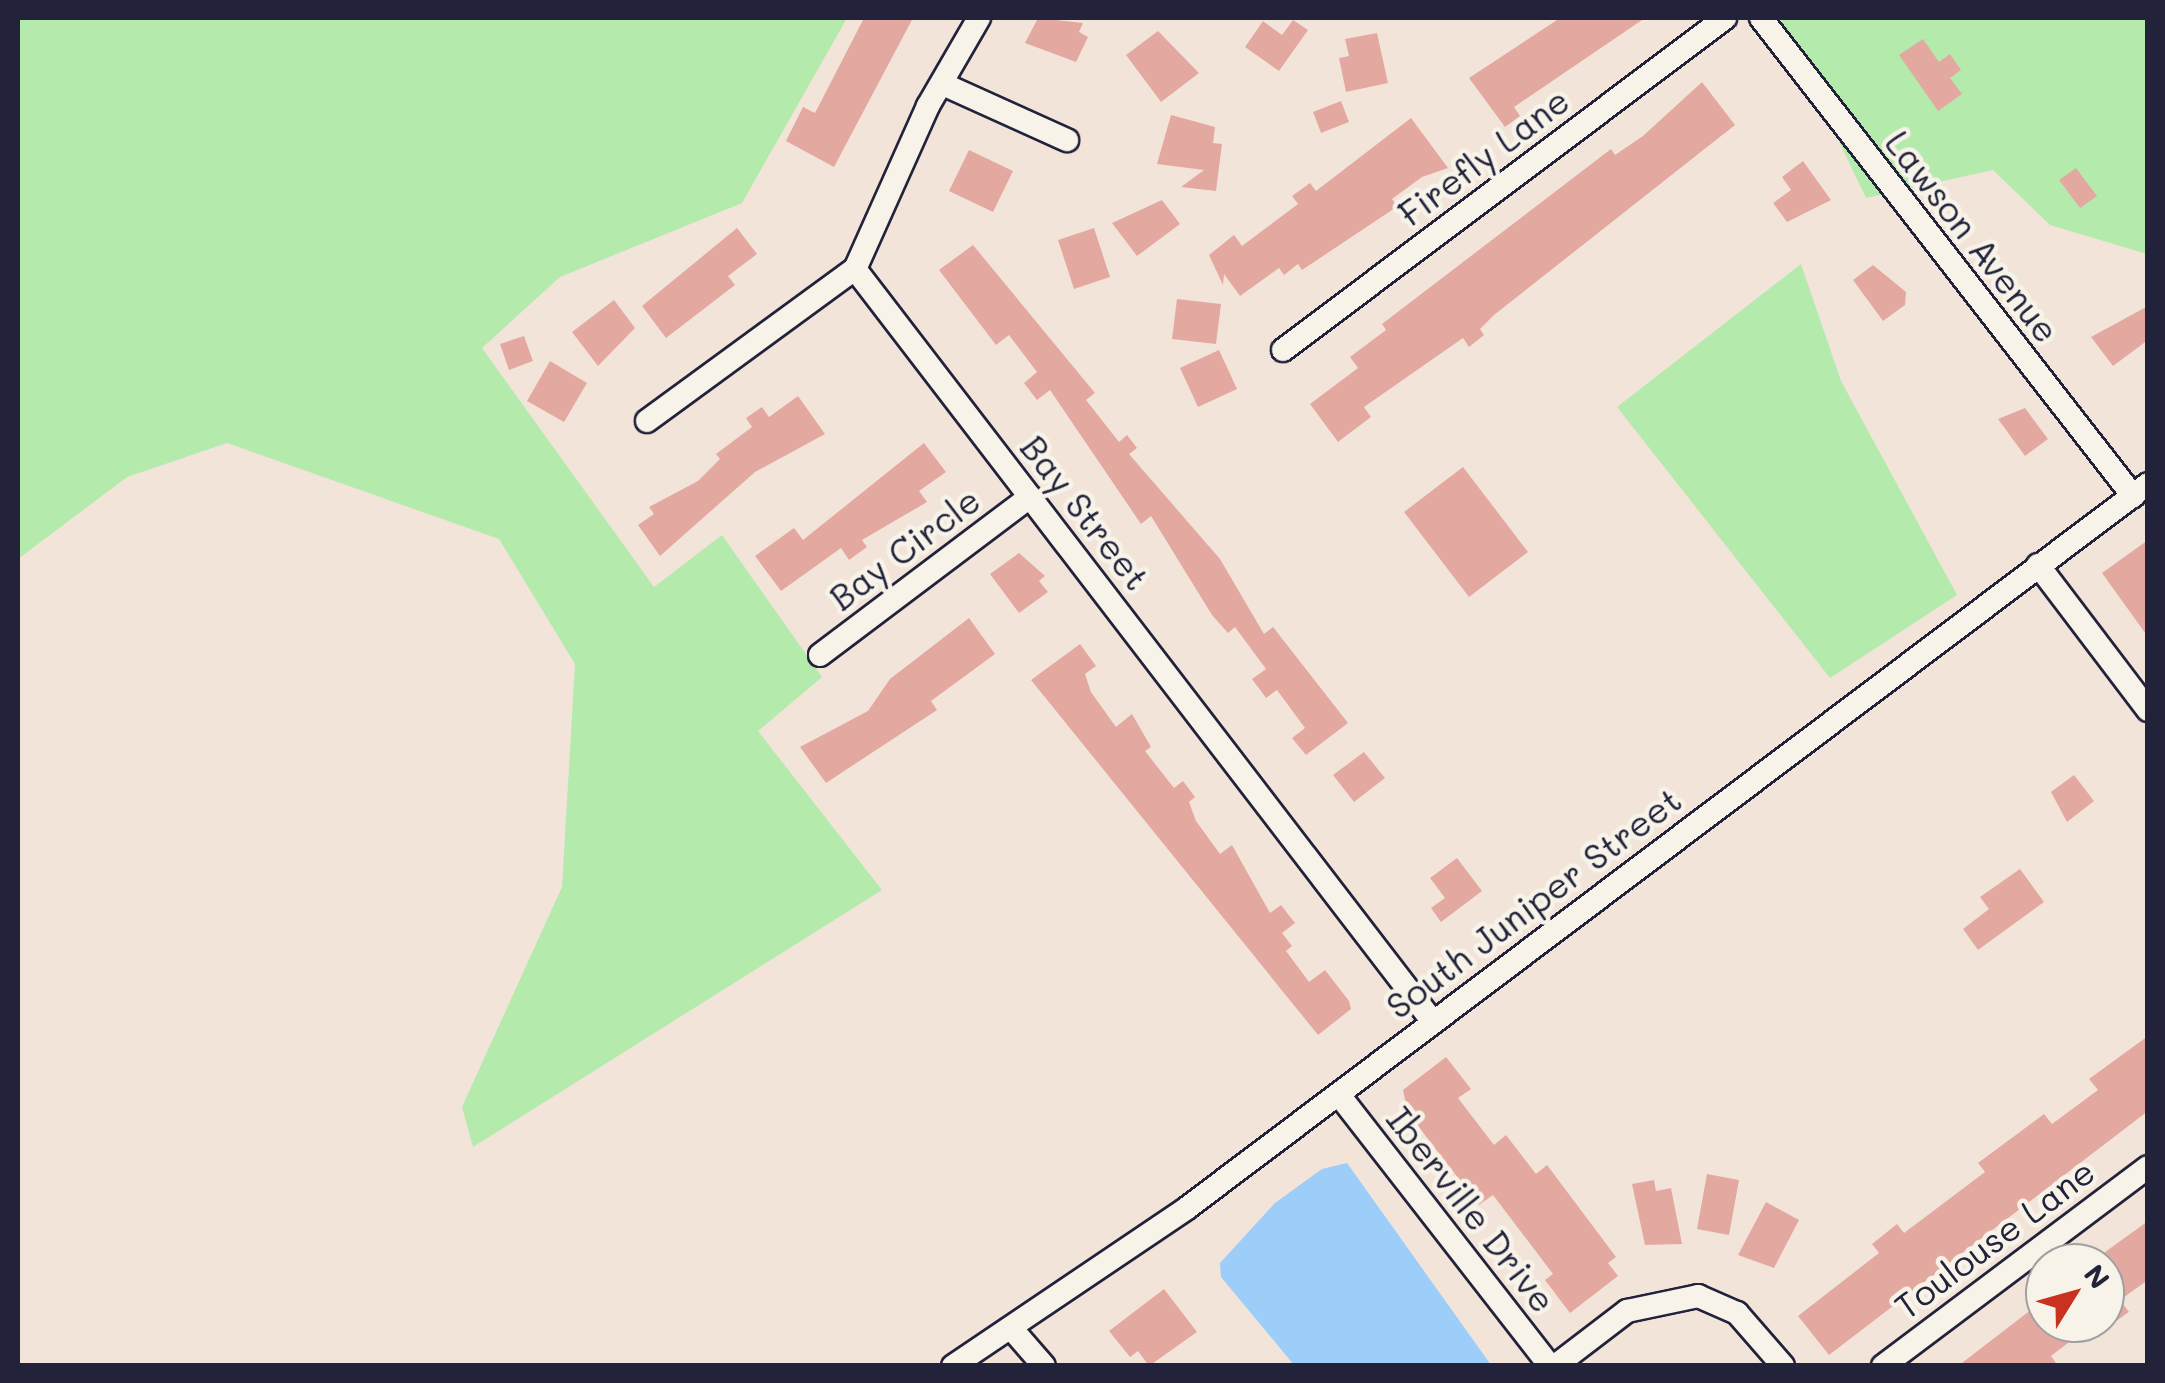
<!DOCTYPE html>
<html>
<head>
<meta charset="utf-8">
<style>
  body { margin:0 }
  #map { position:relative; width:2165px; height:1383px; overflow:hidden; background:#f3e4da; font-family:Mali,sans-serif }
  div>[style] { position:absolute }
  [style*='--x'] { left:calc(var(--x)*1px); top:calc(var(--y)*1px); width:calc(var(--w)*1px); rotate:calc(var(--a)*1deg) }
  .green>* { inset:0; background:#b4eaac }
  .water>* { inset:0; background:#9dcdf9 }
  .building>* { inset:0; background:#e3a9a1 }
  .roads { filter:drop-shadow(2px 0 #22223b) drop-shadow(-2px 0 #22223b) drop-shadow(0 2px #22223b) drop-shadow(0 -2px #22223b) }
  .minor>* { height:22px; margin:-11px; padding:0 11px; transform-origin:11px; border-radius:11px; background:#f7f3e8 }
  span { translate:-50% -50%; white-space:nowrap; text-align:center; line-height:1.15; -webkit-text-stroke:9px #f7f3e8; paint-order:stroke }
  .street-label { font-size:35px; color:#22223b }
  .frame { position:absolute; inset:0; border:20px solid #22223b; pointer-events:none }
  .north { position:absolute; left:2025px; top:1243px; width:100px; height:100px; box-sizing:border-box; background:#f7f3e8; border:2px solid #a29fa3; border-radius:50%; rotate:53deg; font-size:28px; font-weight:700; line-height:40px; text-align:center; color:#22223b }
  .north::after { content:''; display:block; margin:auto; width:35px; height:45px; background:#c8321e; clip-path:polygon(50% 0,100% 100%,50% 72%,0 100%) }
</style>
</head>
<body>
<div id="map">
  <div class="green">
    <div style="clip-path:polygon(18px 18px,847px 18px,742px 203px,560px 277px,482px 348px,654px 587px,722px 535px,822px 677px,758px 731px,882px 890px,473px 1147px,462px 1107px,562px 887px,575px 664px,499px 539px,227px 443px,127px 477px,18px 559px)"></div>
    <div style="clip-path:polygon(1780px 18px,2147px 18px,2147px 254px,2050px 225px,1993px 170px,1866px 198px)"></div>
    <div style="clip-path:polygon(1801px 264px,1841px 381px,1957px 595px,1830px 678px,1617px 407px)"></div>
  </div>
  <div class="water">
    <div style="clip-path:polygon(1347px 1163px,1491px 1365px,1294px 1365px,1221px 1277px,1220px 1263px,1275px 1203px,1322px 1169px)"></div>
  </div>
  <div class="building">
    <div style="clip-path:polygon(864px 18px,913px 18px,834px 167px,786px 141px,803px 107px,815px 113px)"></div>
    <div style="clip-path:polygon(1038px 18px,1083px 23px,1079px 32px,1088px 37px,1076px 62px,1025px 43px)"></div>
    <div style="clip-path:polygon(1560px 18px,1645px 18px,1514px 107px,1520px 116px,1505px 127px,1469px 78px)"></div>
    <div style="clip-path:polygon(1293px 20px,1308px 30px,1279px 71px,1245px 47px,1263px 21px,1282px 35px)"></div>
    <div style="clip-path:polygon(1158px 31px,1199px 73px,1161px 102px,1126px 55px)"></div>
    <div style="clip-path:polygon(1377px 33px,1388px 83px,1346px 92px,1339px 58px,1349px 56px,1345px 39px)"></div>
    <div style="clip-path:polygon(1923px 39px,1939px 62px,1950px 54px,1961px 70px,1950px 78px,1962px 94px,1938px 111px,1899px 55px)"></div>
    <div style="clip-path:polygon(1702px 82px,1735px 125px,1494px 315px,1480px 329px,1484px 335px,1469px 347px,1463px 338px,1364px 407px,1371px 417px,1338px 442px,1310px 404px,1358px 368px,1350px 357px,1386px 330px,1382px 324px,1611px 149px,1615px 155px,1643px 136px)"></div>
    <div style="clip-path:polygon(1341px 101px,1349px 122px,1321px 133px,1313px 112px)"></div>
    <div style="clip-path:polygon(1171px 115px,1215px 127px,1213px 143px,1222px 144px,1216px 191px,1181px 187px,1204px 170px,1157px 164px)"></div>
    <div style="clip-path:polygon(1411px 118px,1448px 168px,1422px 177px,1392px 199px,1398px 206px,1302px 270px,1298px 264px,1284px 275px,1279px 268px,1240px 296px,1224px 274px,1223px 285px,1209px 255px,1234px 235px,1242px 246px,1298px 204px,1292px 196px,1310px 183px,1316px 191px)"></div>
    <div style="clip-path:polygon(969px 150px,1013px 171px,993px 212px,949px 191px)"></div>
    <div style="clip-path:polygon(1803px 161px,1831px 200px,1787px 222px,1773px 203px,1791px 190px,1782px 177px)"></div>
    <div style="clip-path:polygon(2076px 168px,2097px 196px,2080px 208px,2059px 180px)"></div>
    <div style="clip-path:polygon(1162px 200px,1180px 224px,1137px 256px,1112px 223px)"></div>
    <div style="clip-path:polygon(737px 228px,757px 254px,728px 276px,735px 285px,666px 338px,642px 306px)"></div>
    <div style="clip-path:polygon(1094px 228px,1110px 277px,1074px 289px,1058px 240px)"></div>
    <div style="clip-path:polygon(973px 245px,1095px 393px,1086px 400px,1119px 442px,1127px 435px,1137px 448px,1129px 454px,1220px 559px,1264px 634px,1273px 627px,1348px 723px,1306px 755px,1292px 738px,1305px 728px,1277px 690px,1266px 698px,1252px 679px,1266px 669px,1235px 627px,1228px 633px,1212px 615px,1151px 516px,1141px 524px,1050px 390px,1037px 400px,1024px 383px,1037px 372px,1009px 335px,996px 345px,939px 270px)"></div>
    <div style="clip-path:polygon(1873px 265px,1906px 292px,1905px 305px,1883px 321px,1853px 280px)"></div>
    <div style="clip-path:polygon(1177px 299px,1221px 304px,1216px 344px,1172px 339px)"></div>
    <div style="clip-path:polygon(614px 300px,635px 328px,598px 366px,572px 332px)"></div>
    <div style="clip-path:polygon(2148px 306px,2148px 340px,2113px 366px,2091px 337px)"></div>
    <div style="clip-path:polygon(524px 336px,533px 361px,509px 370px,500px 344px)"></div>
    <div style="clip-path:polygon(1219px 350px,1237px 389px,1198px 407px,1180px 368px)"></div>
    <div style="clip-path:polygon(550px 361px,587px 383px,564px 422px,527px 401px)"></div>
    <div style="clip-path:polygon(798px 396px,825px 434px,755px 472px,660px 556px,638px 525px,654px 514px,649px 507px,698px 481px,720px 459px,716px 454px,752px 427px,746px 418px,762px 407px,769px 417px)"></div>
    <div style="clip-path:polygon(2025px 408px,2048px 439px,2025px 456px,1998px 419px)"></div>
    <div style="clip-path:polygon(924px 443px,946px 472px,919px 491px,927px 502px,862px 540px,867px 547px,849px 560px,841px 548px,781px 591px,755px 556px,794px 528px,803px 540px)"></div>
    <div style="clip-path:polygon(1463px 467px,1528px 552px,1469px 597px,1404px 512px)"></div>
    <div style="clip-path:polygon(2148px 540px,2148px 637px,2102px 573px)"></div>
    <div style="clip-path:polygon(1019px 553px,1045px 576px,1039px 581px,1048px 592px,1019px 613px,990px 574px)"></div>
    <div style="clip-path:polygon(969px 618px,995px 654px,931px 701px,937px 710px,826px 783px,800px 747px,868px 711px,890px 679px)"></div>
    <div style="clip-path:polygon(1080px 644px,1096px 666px,1085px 674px,1091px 692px,1116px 727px,1132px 714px,1151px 747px,1145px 751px,1174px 788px,1183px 781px,1195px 797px,1189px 802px,1196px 821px,1220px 854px,1232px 845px,1270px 913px,1281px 905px,1295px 923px,1282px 933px,1292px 946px,1286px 951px,1309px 982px,1325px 970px,1349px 1001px,1351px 1009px,1318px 1035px,1031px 680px)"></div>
    <div style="clip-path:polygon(1364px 752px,1385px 778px,1354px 802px,1333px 775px)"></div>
    <div style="clip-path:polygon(2074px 775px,2094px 801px,2067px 822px,2051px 792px)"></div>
    <div style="clip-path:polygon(1457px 858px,1482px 891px,1441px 922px,1431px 908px,1445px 898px,1430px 878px)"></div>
    <div style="clip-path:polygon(2020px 869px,2044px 902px,1978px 950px,1963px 929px,1989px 909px,1980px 897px)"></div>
    <div style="clip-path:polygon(2148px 1036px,2148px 1111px,1829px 1355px,1798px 1316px,1879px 1253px,1872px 1244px,1897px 1224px,1904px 1233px,1985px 1172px,1978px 1163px,2044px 1114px,2052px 1124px,2098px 1090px,2089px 1079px)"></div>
    <div style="clip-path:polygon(1446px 1057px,1471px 1089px,1458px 1098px,1494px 1145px,1506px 1135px,1536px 1174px,1547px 1165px,1616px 1257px,1608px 1263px,1618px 1276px,1570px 1313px,1545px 1280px,1553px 1274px,1493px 1195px,1479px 1205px,1408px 1113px,1403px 1090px)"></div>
    <div style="clip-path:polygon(1707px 1174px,1739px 1180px,1729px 1235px,1697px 1229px)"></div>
    <div style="clip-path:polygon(1654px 1180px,1656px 1191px,1671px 1188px,1682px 1244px,1645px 1245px,1632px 1184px)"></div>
    <div style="clip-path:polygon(1766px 1202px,1799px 1220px,1774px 1268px,1738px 1255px)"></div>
    <div style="clip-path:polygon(2148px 1221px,2148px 1280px,2120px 1300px,2129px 1312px,2105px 1329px,2101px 1255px)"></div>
    <div style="clip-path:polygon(1164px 1289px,1197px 1332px,1149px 1366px,1138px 1351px,1130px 1357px,1109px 1331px)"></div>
    <div style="clip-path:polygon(2045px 1299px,2045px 1323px,2094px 1323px,2051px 1356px,2058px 1366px,1958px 1366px)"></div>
  </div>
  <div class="roads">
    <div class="minor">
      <div style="--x:979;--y:18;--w:102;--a:120.1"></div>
      <div style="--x:928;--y:106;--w:179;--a:114.1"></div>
      <div style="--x:855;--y:269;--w:949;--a:52.49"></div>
      <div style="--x:1761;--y:18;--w:606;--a:52.11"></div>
      <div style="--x:945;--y:85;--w:134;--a:24.3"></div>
      <div style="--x:1283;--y:350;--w:553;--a:-36.91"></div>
      <div style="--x:647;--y:421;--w:258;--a:-36.2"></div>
      <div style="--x:2038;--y:565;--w:182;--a:52.8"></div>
      <div style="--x:820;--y:655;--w:263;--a:-37"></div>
      <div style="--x:1339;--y:1095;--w:343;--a:52.1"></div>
      <div style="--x:1011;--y:1328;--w:50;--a:49"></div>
      <div style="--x:953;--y:1366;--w:282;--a:-34"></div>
      <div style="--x:1187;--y:1208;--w:1203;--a:-36.99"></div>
      <div style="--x:1555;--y:1366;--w:91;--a:-37.4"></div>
      <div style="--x:1627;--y:1311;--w:73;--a:-11.9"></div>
      <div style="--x:1698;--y:1296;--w:43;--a:23.6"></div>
      <div style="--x:1737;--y:1313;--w:70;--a:49"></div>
      <div style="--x:1883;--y:1366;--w:331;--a:-36.9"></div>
    </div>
  </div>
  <div class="street-label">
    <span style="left:1483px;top:156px;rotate:-37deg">Firefly Lane</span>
    <span style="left:1973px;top:236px;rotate:52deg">Lawson Avenue</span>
    <span style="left:1086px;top:512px;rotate:52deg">Bay Street</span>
    <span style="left:904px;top:548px;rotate:-37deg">Bay Circle</span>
    <span style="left:1533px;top:902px;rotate:-37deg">South Juniper Street</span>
    <span style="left:1472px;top:1209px;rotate:52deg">Iberville Drive</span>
    <span style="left:1994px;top:1238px;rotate:-37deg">Toulouse Lane</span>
  </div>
  <div class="frame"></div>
  <div class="north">N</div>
</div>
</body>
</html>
